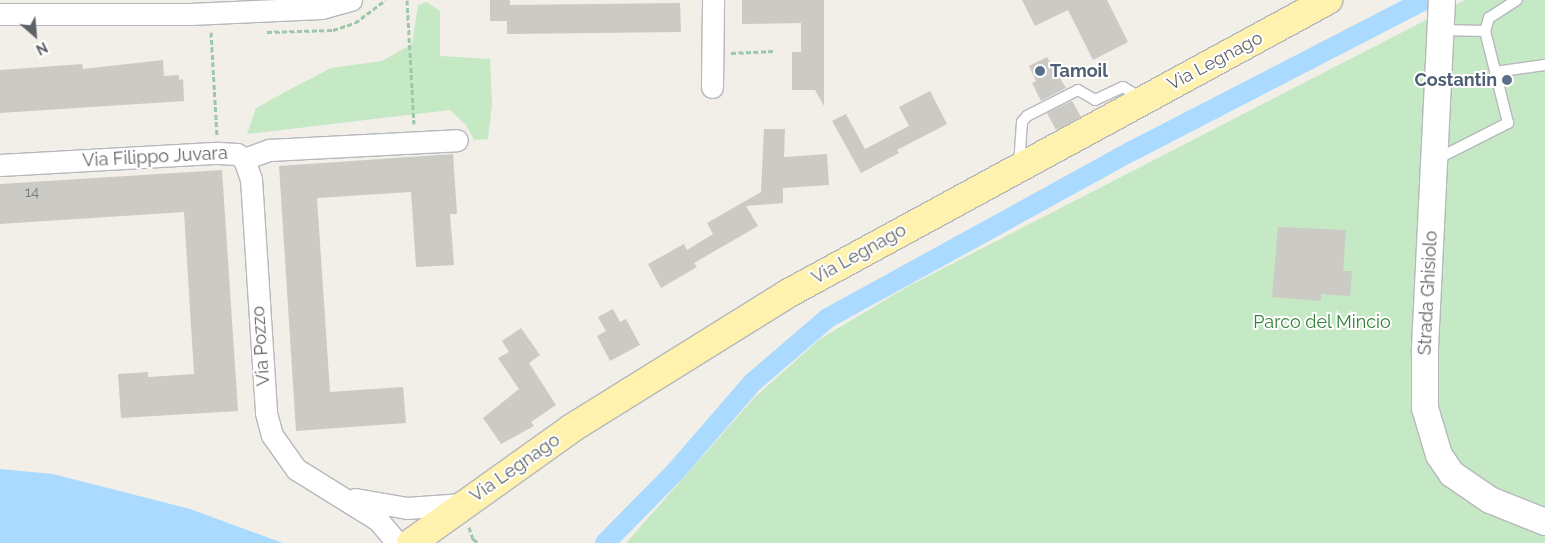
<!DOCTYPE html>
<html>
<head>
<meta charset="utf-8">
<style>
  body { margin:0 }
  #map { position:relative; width:1545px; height:543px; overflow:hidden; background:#f1efe8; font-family:Raleway,sans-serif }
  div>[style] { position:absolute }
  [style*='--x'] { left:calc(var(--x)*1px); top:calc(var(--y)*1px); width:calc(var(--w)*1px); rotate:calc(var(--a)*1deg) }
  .green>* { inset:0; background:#c5e8c5 }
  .water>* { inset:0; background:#aadaff }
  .canal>* { height:20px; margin:-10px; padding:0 10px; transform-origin:10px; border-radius:10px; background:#aadaff }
  .building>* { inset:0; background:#cccac5 }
  .path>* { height:3px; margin-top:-1.5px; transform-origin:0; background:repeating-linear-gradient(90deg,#9cc7a9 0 5px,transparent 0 7.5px) }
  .roads { filter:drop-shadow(1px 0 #b5b8bc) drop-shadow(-1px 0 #b5b8bc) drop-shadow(0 1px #b5b8bc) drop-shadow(0 -1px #b5b8bc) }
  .service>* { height:10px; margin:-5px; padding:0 5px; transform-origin:5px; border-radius:5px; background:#fff }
  .minor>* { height:21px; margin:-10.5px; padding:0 10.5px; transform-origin:10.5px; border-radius:10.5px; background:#fff }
  .tertiary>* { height:26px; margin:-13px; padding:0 13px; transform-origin:13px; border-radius:13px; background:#fff }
  .primary>* { height:28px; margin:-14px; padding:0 14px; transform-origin:14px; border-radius:14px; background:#fff2af }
  .dots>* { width:14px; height:14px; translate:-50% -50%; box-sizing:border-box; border:2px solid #fff; border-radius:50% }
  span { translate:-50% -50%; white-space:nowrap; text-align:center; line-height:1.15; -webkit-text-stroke:4px #fff; paint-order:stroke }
  .number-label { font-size:15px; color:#7a7d7f }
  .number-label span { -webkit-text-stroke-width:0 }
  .street-label { font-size:18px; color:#5f6368 }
  .service-label { font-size:18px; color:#4e5e75; font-weight:700 }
  .left { translate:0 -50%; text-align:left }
  .right { translate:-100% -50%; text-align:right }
  .park-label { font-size:18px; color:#348238 }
  .north { position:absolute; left:10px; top:10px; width:50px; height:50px; -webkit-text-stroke:4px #fff; paint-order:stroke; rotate:153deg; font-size:14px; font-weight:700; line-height:20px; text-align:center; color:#5f6368 }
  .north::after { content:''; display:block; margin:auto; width:18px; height:22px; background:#5f6368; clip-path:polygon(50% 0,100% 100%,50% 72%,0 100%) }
</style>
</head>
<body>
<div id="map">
  <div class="green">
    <div style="clip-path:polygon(1465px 0,1545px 0,1545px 543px,626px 543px,755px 397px,820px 339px,907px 287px)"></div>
    <div style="clip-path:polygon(427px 2px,440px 11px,440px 56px,490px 59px,492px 104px,488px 139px,474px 140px,466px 125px,450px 110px,247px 134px,256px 108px,287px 91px,331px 68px,382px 61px,412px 44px,418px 5px)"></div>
  </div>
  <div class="water">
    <div style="clip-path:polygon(0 469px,53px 474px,190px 509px,283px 543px,0 543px)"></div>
  </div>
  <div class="canal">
    <div style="--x:605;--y:543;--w:100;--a:-45.4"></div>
    <div style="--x:675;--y:472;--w:119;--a:-49.1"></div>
    <div style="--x:753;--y:382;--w:99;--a:-40.5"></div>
    <div style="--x:828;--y:318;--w:347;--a:-28.8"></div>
    <div style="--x:1132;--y:151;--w:329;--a:-27.3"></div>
  </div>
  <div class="building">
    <div style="clip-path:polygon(490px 0,510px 0,510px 5px,680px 3px,681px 32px,507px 34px,507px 21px,490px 21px)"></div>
    <div style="clip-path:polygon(742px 0,824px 0,824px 106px,815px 90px,792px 90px,792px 52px,801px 52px,801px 23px,742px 24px)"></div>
    <div style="clip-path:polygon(1022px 0,1107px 0,1128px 42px,1093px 60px,1068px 10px,1035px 26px)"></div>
    <div style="clip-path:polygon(1047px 57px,1066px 88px,1041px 101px,1032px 83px,1036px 81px,1029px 66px)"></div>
    <div style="clip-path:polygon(163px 60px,164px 76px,179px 75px,179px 80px,183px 79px,184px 101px,0 113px,0 70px,82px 64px,83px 69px)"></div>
    <div style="clip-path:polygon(930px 91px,947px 124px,897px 150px,899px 153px,861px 173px,832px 121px,846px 114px,865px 149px,909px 126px,899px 107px)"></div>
    <div style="clip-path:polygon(1072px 101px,1081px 117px,1056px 130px,1047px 113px)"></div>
    <div style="clip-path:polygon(764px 129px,785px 129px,784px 157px,827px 154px,829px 185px,783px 188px,783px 203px,746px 206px,758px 226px,694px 263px,697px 267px,661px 288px,648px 264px,684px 244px,687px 250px,713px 234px,707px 223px,761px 192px)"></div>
    <div style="clip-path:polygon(453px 154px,457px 214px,450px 214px,454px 265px,416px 267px,411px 192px,317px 198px,330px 392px,403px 387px,406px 423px,296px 431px,279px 166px)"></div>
    <div style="clip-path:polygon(222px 170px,238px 411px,121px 418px,118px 374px,148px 372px,148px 377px,194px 374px,184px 212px,0 224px,0 184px)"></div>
    <div style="clip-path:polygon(1278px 227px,1346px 230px,1343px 271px,1352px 271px,1350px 296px,1321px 294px,1321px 301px,1272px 297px)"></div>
    <div style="clip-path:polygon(613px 309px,620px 322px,626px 319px,640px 345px,610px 361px,597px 336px,606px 331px,598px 317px)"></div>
    <div style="clip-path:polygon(521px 328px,540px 355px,529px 363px,556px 405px,531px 422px,534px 426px,501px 444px,483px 418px,519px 389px,498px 358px,509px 352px,502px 341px)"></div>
  </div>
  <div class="path">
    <div style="--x:407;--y:0;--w:124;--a:86.8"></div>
    <div style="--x:211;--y:32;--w:103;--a:86.7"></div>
    <div style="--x:267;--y:32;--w:66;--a:-1.7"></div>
    <div style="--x:333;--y:30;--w:23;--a:-18"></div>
    <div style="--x:355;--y:23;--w:38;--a:-37"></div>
    <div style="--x:731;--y:53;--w:44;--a:-2.6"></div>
    <div style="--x:469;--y:527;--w:13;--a:72"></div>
    <div style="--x:473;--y:539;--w:7;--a:34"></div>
  </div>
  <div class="roads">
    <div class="service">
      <div style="--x:1485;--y:31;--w:14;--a:-73"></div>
      <div style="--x:1489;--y:18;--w:33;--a:-33"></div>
      <div style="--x:1495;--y:72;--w:50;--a:-8"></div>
      <div style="--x:1437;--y:159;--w:80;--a:-26.9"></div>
      <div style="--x:1508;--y:123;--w:95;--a:-104"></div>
      <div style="--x:1485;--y:31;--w:43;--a:-178.7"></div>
      <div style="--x:1019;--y:165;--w:43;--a:-86"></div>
      <div style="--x:1022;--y:122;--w:8;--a:-50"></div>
      <div style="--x:1027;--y:116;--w:57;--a:-27"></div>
      <div style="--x:1078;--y:90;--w:20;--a:30"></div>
      <div style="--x:1095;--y:100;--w:31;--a:-25"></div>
      <div style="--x:1123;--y:87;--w:23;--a:31"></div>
    </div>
    <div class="minor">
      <div style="--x:0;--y:14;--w:190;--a:0"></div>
      <div style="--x:190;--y:14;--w:131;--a:-2.6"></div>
      <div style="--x:321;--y:8;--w:31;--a:-15"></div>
      <div style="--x:712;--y:87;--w:87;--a:-89.3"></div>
      <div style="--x:244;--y:159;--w:21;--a:71"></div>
      <div style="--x:251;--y:179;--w:234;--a:86.3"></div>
      <div style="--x:266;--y:413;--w:23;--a:75"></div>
      <div style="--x:272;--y:435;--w:42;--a:54.8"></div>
      <div style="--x:296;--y:469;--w:97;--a:31.9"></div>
      <div style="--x:378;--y:520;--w:30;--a:50"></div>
      <div style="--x:244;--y:159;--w:27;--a:-20"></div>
      <div style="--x:269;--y:150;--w:188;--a:-3"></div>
      <div style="--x:0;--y:165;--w:218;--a:-3.2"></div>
      <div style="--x:218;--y:153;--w:19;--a:3"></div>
      <div style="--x:237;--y:154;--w:9;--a:36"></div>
      <div style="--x:355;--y:499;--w:53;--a:9.8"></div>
      <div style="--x:407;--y:508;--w:56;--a:-4.1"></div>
    </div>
    <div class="tertiary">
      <div style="--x:1442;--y:0;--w:353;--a:92.8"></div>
      <div style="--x:1425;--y:353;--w:55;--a:90"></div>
      <div style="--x:1425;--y:408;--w:49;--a:73.4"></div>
      <div style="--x:1439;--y:455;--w:23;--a:56"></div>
      <div style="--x:1452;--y:474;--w:46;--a:34.4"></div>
      <div style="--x:1490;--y:500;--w:59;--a:21.8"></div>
    </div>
    <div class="primary">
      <div style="--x:411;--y:543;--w:198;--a:-35.5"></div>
      <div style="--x:572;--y:428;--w:253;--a:-31.9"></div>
      <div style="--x:787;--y:294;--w:616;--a:-28.52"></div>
    </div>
  </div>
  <div class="dots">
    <div style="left:1040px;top:71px;background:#5c6f8a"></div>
    <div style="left:1507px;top:80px;background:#5c6f8a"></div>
  </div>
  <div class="number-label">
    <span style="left:32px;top:193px">14</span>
  </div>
  <div class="street-label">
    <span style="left:1215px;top:61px;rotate:-28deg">Via Legnago</span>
    <span style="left:155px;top:157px;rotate:-3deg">Via Filippo Juvara</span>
    <span style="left:859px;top:254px;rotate:-29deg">Via Legnago</span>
    <span style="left:1428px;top:293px;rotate:-87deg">Strada Ghisiolo</span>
    <span style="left:261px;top:346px;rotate:-94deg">Via Pozzo</span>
    <span style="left:515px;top:468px;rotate:-35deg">Via Legnago</span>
  </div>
  <div class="service-label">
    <span class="left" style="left:1050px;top:71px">Tamoil</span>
    <span class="right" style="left:1497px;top:80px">Costantin</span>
  </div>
  <div class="park-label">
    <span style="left:1322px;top:322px">Parco del Mincio</span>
  </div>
  <div class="north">N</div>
</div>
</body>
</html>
